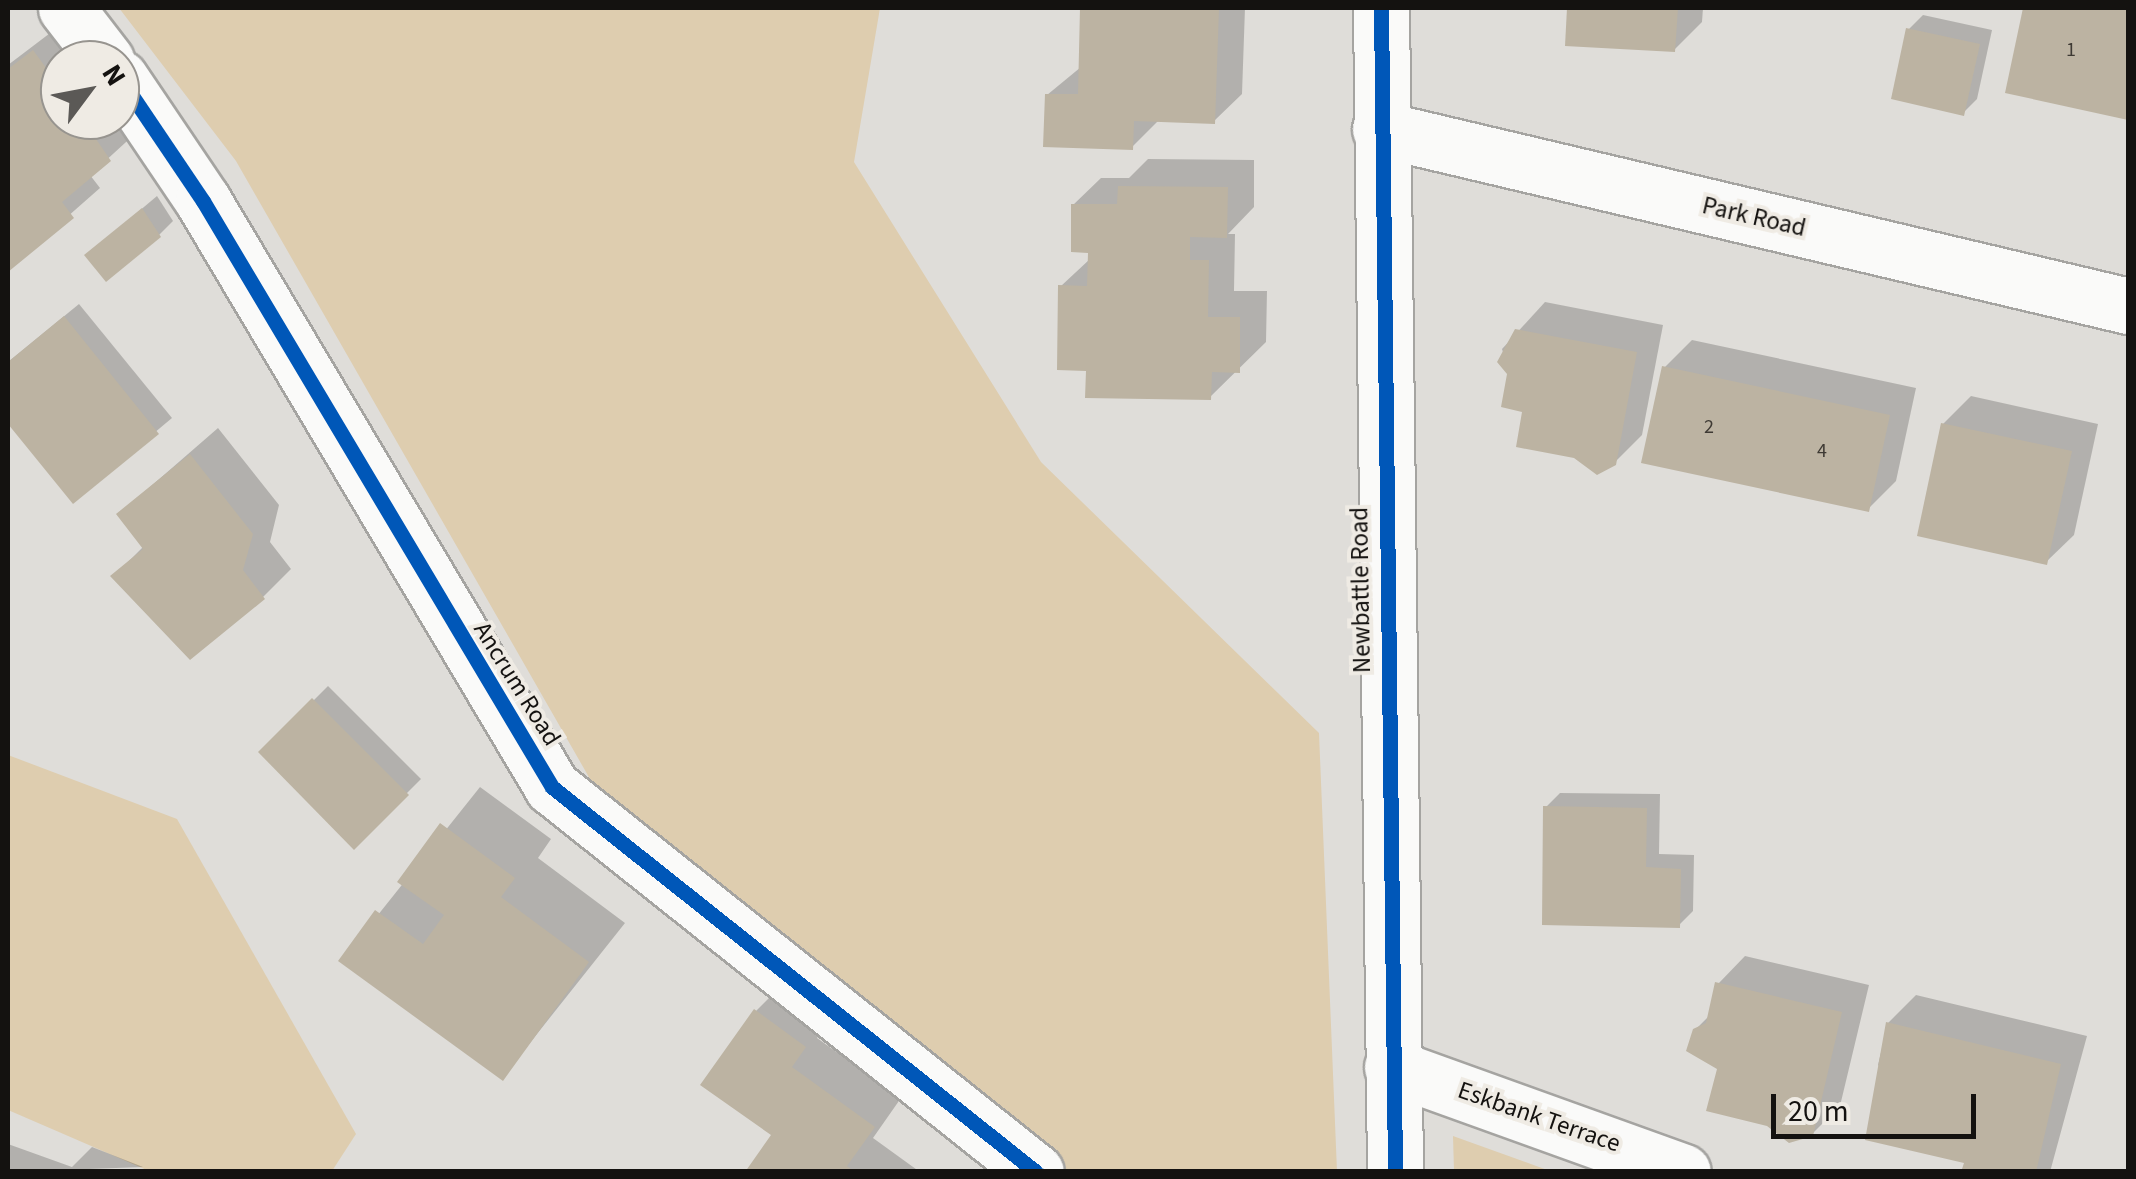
<!DOCTYPE html>
<html>
<head>
<meta charset="utf-8">
<style>
  body { margin:0 }
  #map { position:relative; width:2136px; height:1179px; overflow:hidden; background:#dfddd9; font-family:"Source Sans 3",sans-serif }
  div>[style] { position:absolute }
  [style*='--x'] { left:calc(var(--x)*1px); top:calc(var(--y)*1px); width:calc(var(--w)*1px); rotate:calc(var(--a)*1deg) }
  .green>* { inset:0; background:#decdaf }
  .shadow>* { inset:0; background:#0003 }
  .building>* { inset:0; background:#bcb3a2 }
  .roads { filter:drop-shadow(2px 0 #a5a4a1) drop-shadow(-2px 0 #a5a4a1) drop-shadow(0 2px #a5a4a1) drop-shadow(0 -2px #a5a4a1) }
  .street>* { height:55px; margin:-27.5px; padding:0 27.5px; transform-origin:27.5px; border-radius:27.5px; background:#fafaf9 }
  .secondary>* { height:55px; margin:-27.5px; padding:0 27.5px; transform-origin:27.5px; border-radius:27.5px; background:#fafaf9 }
  .cycleway>* { height:15px; margin:-7.5px; padding:0 7.5px; transform-origin:7.5px; border-radius:7.5px; background:#0057b8 }
  span { translate:-50% -50%; white-space:nowrap; text-align:center; line-height:1.15; -webkit-text-stroke:8px #efebe4; paint-order:stroke }
  .number-label { font-size:20px; color:#3e3a34 }
  .number-label span { -webkit-text-stroke-width:0 }
  .street-label { font-size:25px; color:#141210 }
  .frame { position:absolute; inset:0; border:10px solid #141210; pointer-events:none }
  .north { position:absolute; left:40px; top:40px; width:100px; height:100px; box-sizing:border-box; background:#efebe4; border:2px solid #97948f; border-radius:50%; rotate:58deg; font-size:28px; font-weight:700; line-height:40px; text-align:center; color:#141210 }
  .north::after { content:''; display:block; margin:auto; width:35px; height:45px; background:#5b5956; clip-path:polygon(50% 0,100% 100%,50% 72%,0 100%) }
  .scale { position:absolute; left:1771px; top:1094px; width:205px; height:45px; box-sizing:border-box; border:5px solid #141210; border-top:0; padding-left:12px; font-size:30px; line-height:35px; white-space:nowrap; color:#141210; -webkit-text-stroke:8px #efebe4; paint-order:stroke }
</style>
</head>
<body>
<div id="map">
  <div class="green">
    <div style="clip-path:polygon(119px 8px,880px 8px,854px 162px,1041px 462px,1319px 733px,1337px 1171px,1014px 1171px,995px 1131px,590px 779px,236px 161px)"></div>
    <div style="clip-path:polygon(8px 755px,177px 819px,356px 1134px,332px 1171px,149px 1171px,8px 1110px)"></div>
    <div style="clip-path:polygon(1453px 1136px,1550px 1171px,1454px 1171px)"></div>
  </div>
  <div class="shadow">
    <div style="clip-path:polygon(1083px 8px,1245px 8px,1242px 94px,1214px 121px,1160px 119px,1132px 147px,1047px 95px,1081px 67px)"></div>
    <div style="clip-path:polygon(1569px 8px,1703px 8px,1702px 22px,1674px 50px,1567px 44px)"></div>
    <div style="clip-path:polygon(2026px 8px,2128px 8px,2128px 118px,2008px 91px)"></div>
    <div style="clip-path:polygon(1923px 15px,1992px 30px,1977px 99px,1963px 113px,1909px 29px)"></div>
    <div style="clip-path:polygon(62px 24px,87px 60px,60px 60px,60px 120px,120px 120px,137px 132px,90px 175px,100px 188px,8px 269px,8px 65px)"></div>
    <div style="clip-path:polygon(1148px 159px,1254px 160px,1254px 207px,1228px 234px,1235px 234px,1234px 291px,1267px 291px,1266px 342px,1210px 397px,1088px 368px,1061px 286px,1090px 259px,1073px 205px,1101px 178px,1129px 178px)"></div>
    <div style="clip-path:polygon(157px 196px,173px 221px,159px 235px,87px 255px)"></div>
    <div style="clip-path:polygon(1545px 302px,1663px 325px,1642px 435px,1614px 463px,1525px 410px,1510px 374px,1502px 349px)"></div>
    <div style="clip-path:polygon(79px 304px,172px 418px,74px 500px,8px 420px,8px 362px)"></div>
    <div style="clip-path:polygon(1692px 340px,1916px 388px,1896px 481px,1868px 509px,1664px 368px)"></div>
    <div style="clip-path:polygon(1971px 396px,2098px 424px,2074px 535px,2046px 562px,1943px 424px)"></div>
    <div style="clip-path:polygon(218px 428px,279px 505px,270px 542px,291px 569px,263px 597px,114px 576px,144px 546px,119px 514px)"></div>
    <div style="clip-path:polygon(328px 686px,421px 779px,354px 846px,262px 752px)"></div>
    <div style="clip-path:polygon(480px 787px,551px 839px,538px 858px,625px 923px,502px 1078px,342px 960px)"></div>
    <div style="clip-path:polygon(1560px 793px,1660px 794px,1659px 854px,1694px 855px,1693px 911px,1679px 925px,1546px 807px)"></div>
    <div style="clip-path:polygon(1745px 956px,1869px 985px,1840px 1106px,1812px 1134px,1720px 1068px,1695px 1030px,1710px 1015px,1718px 984px)"></div>
    <div style="clip-path:polygon(784px 983px,832px 1018px,817px 1038px,901px 1098px,873px 1138px,920px 1172px,748px 1172px,774px 1135px,756px 1011px)"></div>
    <div style="clip-path:polygon(1916px 995px,2087px 1036px,2050px 1172px,1964px 1172px,1967px 1161px,1878px 1065px,1888px 1023px)"></div>
    <div style="clip-path:polygon(8px 1144px,72px 1167px,92px 1147px,143px 1167px,8px 1172px)"></div>
  </div>
  <div class="building">
    <div style="clip-path:polygon(1080px 8px,1219px 8px,1215px 124px,1134px 121px,1133px 150px,1043px 147px,1045px 94px,1078px 94px)"></div>
    <div style="clip-path:polygon(1567px 8px,1678px 8px,1675px 52px,1565px 46px)"></div>
    <div style="clip-path:polygon(2023px 8px,2128px 8px,2128px 120px,2005px 93px)"></div>
    <div style="clip-path:polygon(1906px 28px,1980px 44px,1964px 116px,1891px 99px)"></div>
    <div style="clip-path:polygon(33px 50px,60px 87px,60px 120px,83px 120px,111px 161px,62px 202px,74px 218px,8px 272px,8px 69px)"></div>
    <div style="clip-path:polygon(1118px 186px,1228px 187px,1227px 238px,1190px 237px,1190px 260px,1209px 260px,1208px 317px,1240px 317px,1240px 373px,1212px 372px,1211px 400px,1085px 398px,1086px 371px,1057px 370px,1058px 285px,1087px 286px,1088px 253px,1071px 252px,1071px 204px,1117px 204px)"></div>
    <div style="clip-path:polygon(142px 208px,161px 237px,106px 282px,84px 255px)"></div>
    <div style="clip-path:polygon(64px 316px,159px 434px,73px 504px,8px 424px,8px 362px)"></div>
    <div style="clip-path:polygon(1515px 329px,1637px 352px,1616px 465px,1597px 475px,1574px 458px,1516px 447px,1522px 412px,1501px 407px,1507px 374px,1497px 362px)"></div>
    <div style="clip-path:polygon(1662px 366px,1890px 415px,1869px 512px,1641px 463px)"></div>
    <div style="clip-path:polygon(1941px 423px,2072px 451px,2047px 565px,1917px 536px)"></div>
    <div style="clip-path:polygon(190px 454px,253px 534px,243px 570px,265px 599px,190px 660px,110px 576px,143px 549px,116px 514px)"></div>
    <div style="clip-path:polygon(312px 698px,409px 795px,354px 850px,258px 752px)"></div>
    <div style="clip-path:polygon(1543px 806px,1647px 808px,1646px 867px,1681px 869px,1680px 928px,1542px 925px)"></div>
    <div style="clip-path:polygon(440px 823px,515px 878px,501px 897px,589px 962px,503px 1081px,338px 961px,375px 910px,423px 944px,444px 915px,397px 882px)"></div>
    <div style="clip-path:polygon(1715px 982px,1842px 1012px,1813px 1136px,1789px 1143px,1767px 1126px,1706px 1111px,1717px 1069px,1686px 1051px,1693px 1029px,1706px 1023px)"></div>
    <div style="clip-path:polygon(754px 1009px,806px 1047px,792px 1067px,875px 1127px,847px 1166px,854px 1172px,745px 1172px,771px 1135px,700px 1085px)"></div>
    <div style="clip-path:polygon(1886px 1022px,2061px 1064px,2036px 1172px,1961px 1172px,1964px 1163px,1865px 1140px)"></div>
  </div>
  <div class="roads">
    <div class="street">
      <div style="--x:66;--y:8;--w:66;--a:52.4"></div>
      <div style="--x:120;--y:78;--w:148;--a:56"></div>
      <div style="--x:203;--y:201;--w:682;--a:59.22"></div>
      <div style="--x:552;--y:787;--w:618;--a:38.5"></div>
      <div style="--x:1380;--y:129;--w:769;--a:13.31"></div>
      <div style="--x:1392;--y:1067;--w:309;--a:19.8"></div>
    </div>
    <div class="secondary">
      <div style="--x:1381;--y:8;--w:1164;--a:89.31"></div>
    </div>
  </div>
  <div class="cycleway">
    <div style="--x:1381;--y:8;--w:1164;--a:89.31"></div>
    <div style="--x:120;--y:78;--w:148;--a:56"></div>
    <div style="--x:203;--y:201;--w:682;--a:59.22"></div>
    <div style="--x:552;--y:787;--w:618;--a:38.5"></div>
  </div>
  <div class="number-label">
    <span style="left:2071px;top:50px">1</span>
    <span style="left:1709px;top:427px">2</span>
    <span style="left:1822px;top:451px">4</span>
  </div>
  <div class="street-label">
    <span style="left:1754px;top:217px;rotate:13deg">Park Road</span>
    <span style="left:1361px;top:590px;rotate:-91deg">Newbattle Road</span>
    <span style="left:517px;top:684px;rotate:58deg">Ancrum Road</span>
    <span style="left:1539px;top:1117px;rotate:19deg">Eskbank Terrace</span>
  </div>
  <div class="frame"></div>
  <div class="north">N</div>
  <div class="scale">20 m</div>
</div>
</body>
</html>
